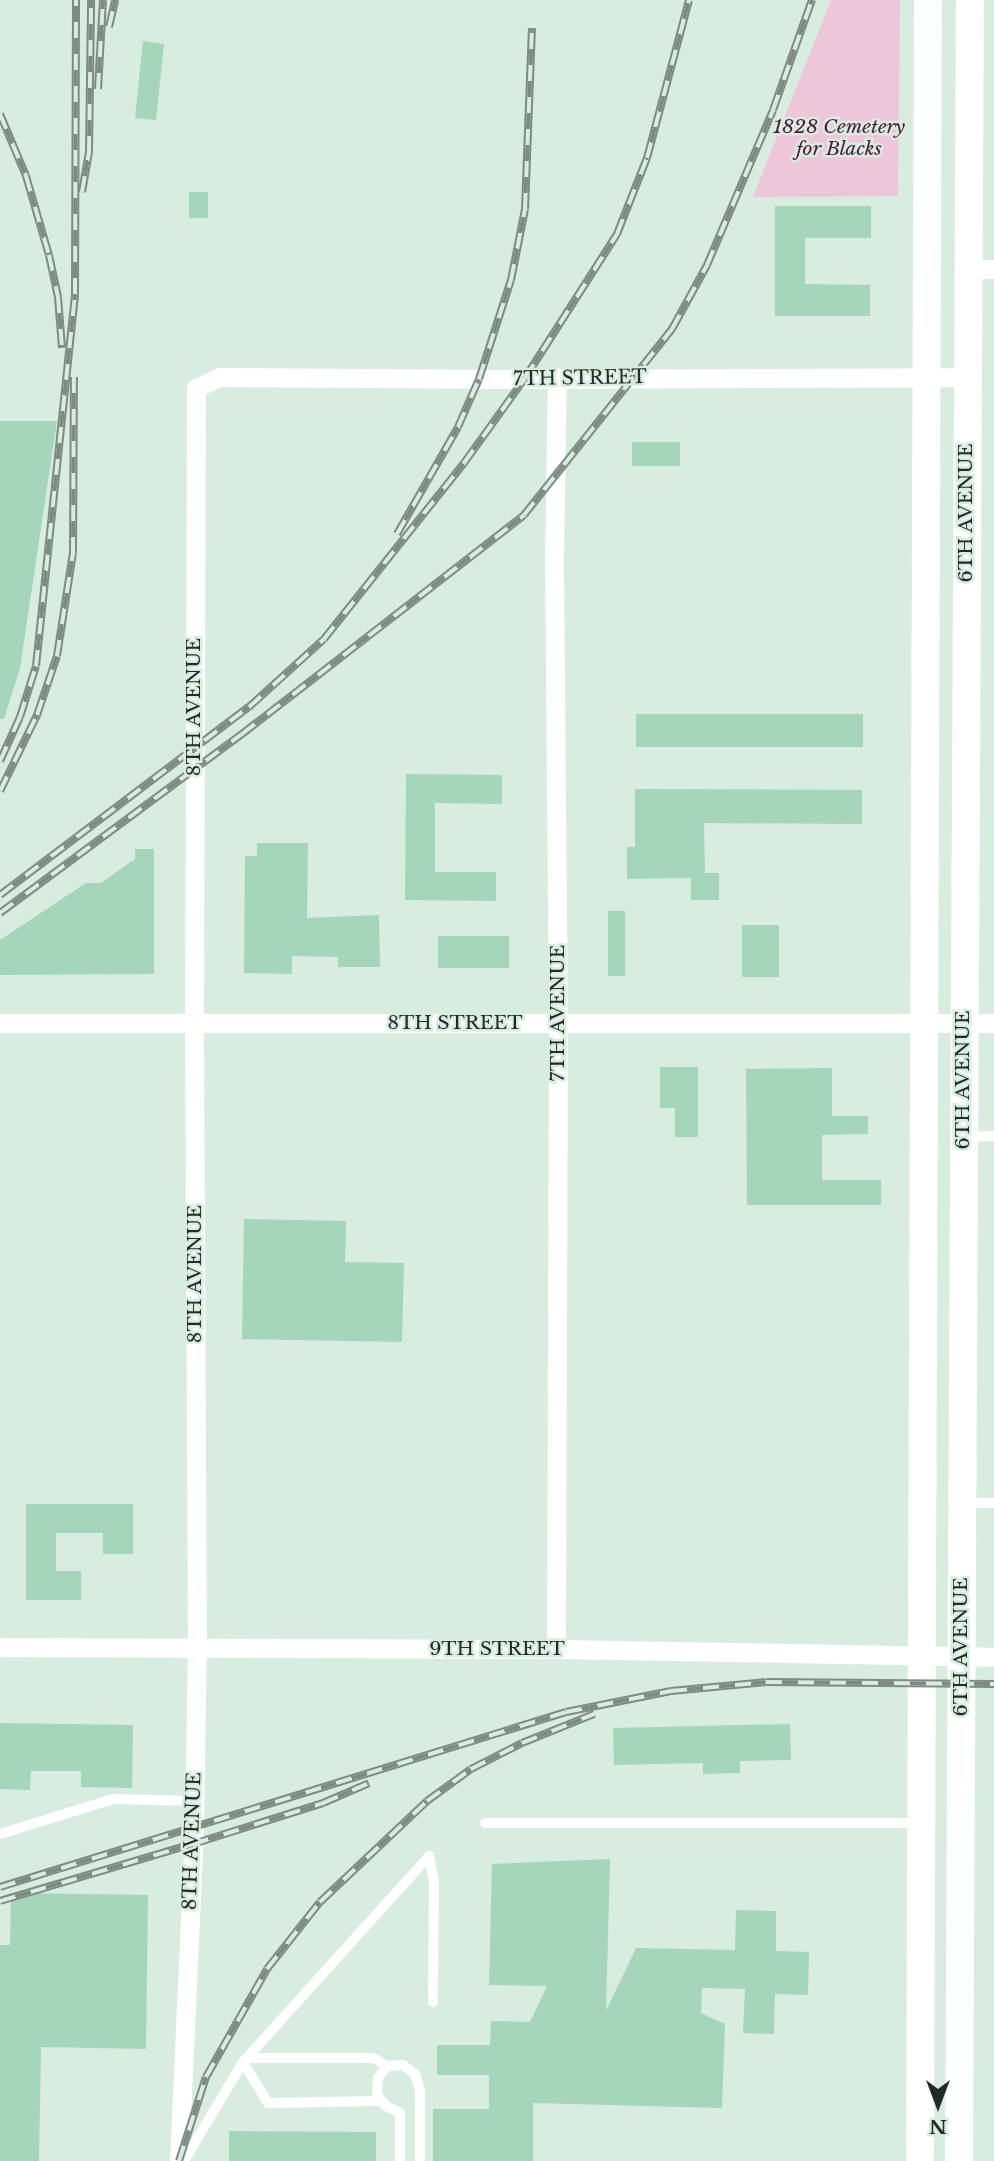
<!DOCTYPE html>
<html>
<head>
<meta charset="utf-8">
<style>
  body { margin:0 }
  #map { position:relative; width:994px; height:2161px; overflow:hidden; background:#d8ece0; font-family:"Libre Baskerville",serif }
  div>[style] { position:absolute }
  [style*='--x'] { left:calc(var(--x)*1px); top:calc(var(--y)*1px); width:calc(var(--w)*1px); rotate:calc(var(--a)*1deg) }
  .green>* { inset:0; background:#edc6da }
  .building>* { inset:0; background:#a5d5ba }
  .service>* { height:10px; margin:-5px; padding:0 5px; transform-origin:5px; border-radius:5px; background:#fff }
  .minor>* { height:19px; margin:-9.5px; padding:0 9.5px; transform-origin:9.5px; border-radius:9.5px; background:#fff }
  .secondary>* { height:28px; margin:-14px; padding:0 14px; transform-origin:14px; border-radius:14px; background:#fff }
  .rail>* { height:8px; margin-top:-4px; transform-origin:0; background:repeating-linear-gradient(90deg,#d8ece0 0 16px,#7d8b83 0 32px); box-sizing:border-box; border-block:2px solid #7d8b83 }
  span { translate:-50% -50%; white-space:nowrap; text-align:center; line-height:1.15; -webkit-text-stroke:5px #d8ece0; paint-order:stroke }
  .park-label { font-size:19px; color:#4e1739; font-style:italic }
  .street-label { font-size:19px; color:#232b27 }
  .north { position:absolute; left:903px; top:2070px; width:70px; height:70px; -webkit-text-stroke:5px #d8ece0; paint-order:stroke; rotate:180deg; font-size:19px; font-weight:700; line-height:28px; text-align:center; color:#232b27 }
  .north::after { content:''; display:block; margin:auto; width:24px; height:32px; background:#232b27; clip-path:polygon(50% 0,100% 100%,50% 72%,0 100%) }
</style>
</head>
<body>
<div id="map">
  <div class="green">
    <div style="clip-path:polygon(831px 0,900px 0,898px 196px,753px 197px)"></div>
  </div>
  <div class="building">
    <div style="clip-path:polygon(143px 41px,164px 44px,156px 120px,135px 118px)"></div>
    <div style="clip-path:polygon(189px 192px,208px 192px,208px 218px,189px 218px)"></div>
    <div style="clip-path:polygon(775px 206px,871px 206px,871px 238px,805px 238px,805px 284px,870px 285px,870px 316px,775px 316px)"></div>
    <div style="clip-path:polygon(0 421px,57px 421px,20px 668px,4px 719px,0 719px)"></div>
    <div style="clip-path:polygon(632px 442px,680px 442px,680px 466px,632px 466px)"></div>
    <div style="clip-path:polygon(636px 714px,863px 714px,863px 747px,636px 747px)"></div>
    <div style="clip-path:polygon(406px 774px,502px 775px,502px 804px,435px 803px,435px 872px,496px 872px,496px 901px,405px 900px)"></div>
    <div style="clip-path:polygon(635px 789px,862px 790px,862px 824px,704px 823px,705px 873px,719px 873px,719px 900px,691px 900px,691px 878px,627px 879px,627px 847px,635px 847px)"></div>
    <div style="clip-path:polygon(257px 843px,308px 843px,307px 918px,379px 915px,380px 967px,338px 967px,338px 957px,292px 956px,292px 974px,244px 973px,245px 856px,257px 856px)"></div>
    <div style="clip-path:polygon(135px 849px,154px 849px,154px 974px,0 975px,0 940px,86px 883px,101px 883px,135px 859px)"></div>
    <div style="clip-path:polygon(608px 911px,625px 911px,625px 976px,608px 976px)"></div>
    <div style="clip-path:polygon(742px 925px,779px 925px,779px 977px,742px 977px)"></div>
    <div style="clip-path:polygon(438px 936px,509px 936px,509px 968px,438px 968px)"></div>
    <div style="clip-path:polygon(660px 1067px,698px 1067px,698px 1137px,675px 1137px,675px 1108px,660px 1108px)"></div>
    <div style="clip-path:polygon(832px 1068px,832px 1116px,868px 1116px,868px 1134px,822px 1135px,822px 1180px,881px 1180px,881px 1205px,747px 1205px,746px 1069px)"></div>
    <div style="clip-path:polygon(244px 1219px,346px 1221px,345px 1262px,404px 1263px,402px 1342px,242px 1339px)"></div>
    <div style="clip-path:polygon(26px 1504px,133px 1504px,133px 1554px,103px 1554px,103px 1533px,56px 1533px,56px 1571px,81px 1571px,81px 1600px,26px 1600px)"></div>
    <div style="clip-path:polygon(0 1723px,133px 1725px,132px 1788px,81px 1787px,81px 1771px,31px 1771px,30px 1790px,0 1789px)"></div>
    <div style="clip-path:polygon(790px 1724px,791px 1760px,740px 1761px,740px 1773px,703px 1774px,703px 1763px,614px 1765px,613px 1728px)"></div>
    <div style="clip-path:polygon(610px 1859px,606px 2011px,636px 1948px,735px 1950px,736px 1910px,776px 1911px,776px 1951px,809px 1952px,808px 1995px,775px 1994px,774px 2034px,743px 2033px,745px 1989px,702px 1988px,701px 2013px,725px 2024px,722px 2108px,533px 2103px,533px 2161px,433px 2161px,433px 2109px,489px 2109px,489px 2075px,437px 2075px,437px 2045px,490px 2045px,491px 2021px,530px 2022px,547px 1986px,489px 1985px,492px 1864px)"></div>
    <div style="clip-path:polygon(11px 1893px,148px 1895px,146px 2049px,41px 2047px,39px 2161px,0 2161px,0 1945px,10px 1945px)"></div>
    <div style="clip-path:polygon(229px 2131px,376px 2132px,376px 2161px,229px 2161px)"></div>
  </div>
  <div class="service">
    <div style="--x:967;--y:1137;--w:27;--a:-2"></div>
    <div style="--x:966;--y:1503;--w:28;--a:0"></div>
    <div style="--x:485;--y:1823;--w:434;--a:0"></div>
    <div style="--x:0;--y:1834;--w:118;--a:-17.2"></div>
    <div style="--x:113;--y:1799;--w:81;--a:1.4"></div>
    <div style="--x:429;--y:1856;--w:25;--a:79"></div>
    <div style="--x:434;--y:1881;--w:121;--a:90.5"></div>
    <div style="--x:249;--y:2058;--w:124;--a:0"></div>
    <div style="--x:373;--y:2058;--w:16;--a:30"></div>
    <div style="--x:243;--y:2062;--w:48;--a:58.6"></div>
    <div style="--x:268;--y:2103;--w:114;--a:-1"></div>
    <div style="--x:184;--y:2161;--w:115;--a:-59.2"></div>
    <div style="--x:243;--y:2062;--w:278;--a:-47.9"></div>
    <div style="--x:400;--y:2161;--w:48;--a:-90"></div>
    <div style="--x:400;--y:2113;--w:16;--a:-153"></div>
    <div style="--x:386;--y:2106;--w:14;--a:-129"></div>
    <div style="--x:377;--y:2095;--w:17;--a:-87"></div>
    <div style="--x:378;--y:2078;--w:15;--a:-53"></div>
    <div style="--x:387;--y:2066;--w:16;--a:-4"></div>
    <div style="--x:403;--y:2065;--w:15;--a:37"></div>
    <div style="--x:415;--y:2074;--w:17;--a:73"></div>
    <div style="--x:420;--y:2090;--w:71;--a:90"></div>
  </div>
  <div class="minor">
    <div style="--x:967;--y:269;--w:27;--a:0"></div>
    <div style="--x:0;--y:1023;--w:994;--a:0"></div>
    <div style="--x:0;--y:1647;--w:556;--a:0.21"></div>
    <div style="--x:556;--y:1649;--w:438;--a:1"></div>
    <div style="--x:556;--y:1649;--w:625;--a:-89.82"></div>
    <div style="--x:558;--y:1024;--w:465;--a:-90.5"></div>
    <div style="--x:554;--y:559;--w:182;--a:-89.1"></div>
    <div style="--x:179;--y:2161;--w:332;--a:-87.4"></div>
    <div style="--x:194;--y:1829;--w:182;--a:-89.1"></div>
    <div style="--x:197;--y:1647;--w:625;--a:-90.28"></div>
    <div style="--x:194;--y:1022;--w:634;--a:-89.82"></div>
    <div style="--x:196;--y:388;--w:26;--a:-25"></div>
    <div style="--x:220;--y:377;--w:259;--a:0.4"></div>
    <div style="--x:479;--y:379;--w:488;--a:-0.2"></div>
  </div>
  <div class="secondary">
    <div style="--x:920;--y:2161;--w:2161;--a:-89.79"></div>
    <div style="--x:959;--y:2161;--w:2161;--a:-89.71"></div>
  </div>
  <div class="rail">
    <div style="--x:109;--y:27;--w:28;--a:-77"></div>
    <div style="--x:98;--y:89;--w:89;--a:-86.8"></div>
    <div style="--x:0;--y:114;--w:67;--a:67.2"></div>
    <div style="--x:26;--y:176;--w:82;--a:73.8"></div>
    <div style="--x:49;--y:255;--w:43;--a:77.9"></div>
    <div style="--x:58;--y:297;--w:51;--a:85.5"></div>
    <div style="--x:82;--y:192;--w:41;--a:-80.1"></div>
    <div style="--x:89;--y:152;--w:152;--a:-89.2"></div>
    <div style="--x:397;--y:534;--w:123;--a:-60.3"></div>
    <div style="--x:458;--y:427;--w:52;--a:-66.4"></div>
    <div style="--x:479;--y:379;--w:104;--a:-72.1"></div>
    <div style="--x:511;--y:280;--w:72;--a:-78.8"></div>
    <div style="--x:525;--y:209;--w:181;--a:-87.8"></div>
    <div style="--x:0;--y:761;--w:48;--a:-65.6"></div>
    <div style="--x:20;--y:717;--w:53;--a:-72.6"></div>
    <div style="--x:36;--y:666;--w:374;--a:-84"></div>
    <div style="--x:75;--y:294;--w:294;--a:-89.8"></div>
    <div style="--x:0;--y:791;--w:85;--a:-64"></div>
    <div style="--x:37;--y:715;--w:62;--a:-71.3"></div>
    <div style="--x:57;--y:656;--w:104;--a:-81.2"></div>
    <div style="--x:73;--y:553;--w:176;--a:-89.7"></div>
    <div style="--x:0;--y:895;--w:312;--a:-37.1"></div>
    <div style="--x:249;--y:707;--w:101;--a:-42.2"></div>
    <div style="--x:324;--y:639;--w:225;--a:-51.5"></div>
    <div style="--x:464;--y:463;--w:105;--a:-54.3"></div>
    <div style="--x:525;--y:378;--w:171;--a:-57.4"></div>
    <div style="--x:617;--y:234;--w:82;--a:-68.5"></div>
    <div style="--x:647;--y:158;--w:163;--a:-75.1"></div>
    <div style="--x:0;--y:913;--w:301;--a:-36.5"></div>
    <div style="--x:242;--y:734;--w:357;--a:-37.8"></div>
    <div style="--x:524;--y:515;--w:238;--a:-51.5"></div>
    <div style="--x:672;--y:329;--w:73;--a:-61.3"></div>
    <div style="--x:707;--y:265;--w:168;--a:-66.9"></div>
    <div style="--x:773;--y:110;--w:117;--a:-70.5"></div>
    <div style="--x:0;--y:1887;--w:592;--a:-17.18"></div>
    <div style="--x:566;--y:1712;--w:107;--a:-11.3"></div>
    <div style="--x:671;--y:1691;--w:95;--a:-5.4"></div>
    <div style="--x:766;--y:1682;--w:228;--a:0.5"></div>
    <div style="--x:0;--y:1901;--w:201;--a:-16.5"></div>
    <div style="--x:193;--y:1844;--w:136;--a:-17.5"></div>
    <div style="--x:323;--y:1803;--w:50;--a:-23.5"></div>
    <div style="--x:179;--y:2161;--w:88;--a:-72.2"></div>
    <div style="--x:206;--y:2077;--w:124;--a:-60.5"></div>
    <div style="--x:267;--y:1969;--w:85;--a:-51.7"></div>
    <div style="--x:320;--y:1902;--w:147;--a:-43.3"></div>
    <div style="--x:427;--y:1801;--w:54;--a:-36"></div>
    <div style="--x:471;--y:1769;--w:57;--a:-27"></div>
    <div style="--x:522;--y:1743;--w:78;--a:-21.9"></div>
  </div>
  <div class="park-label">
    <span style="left:839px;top:138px">1828 Cemetery<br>for Blacks</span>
  </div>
  <div class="street-label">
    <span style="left:580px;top:378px;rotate:-1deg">7TH STREET</span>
    <span style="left:966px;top:513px;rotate:-90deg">6TH AVENUE</span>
    <span style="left:194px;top:707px;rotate:-90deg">8TH AVENUE</span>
    <span style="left:558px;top:1013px;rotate:-90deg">7TH AVENUE</span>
    <span style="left:455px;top:1023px">8TH STREET</span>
    <span style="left:963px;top:1080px;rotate:-90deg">6TH AVENUE</span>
    <span style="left:195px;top:1274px;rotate:-90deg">8TH AVENUE</span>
    <span style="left:961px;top:1647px;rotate:-90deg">6TH AVENUE</span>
    <span style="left:497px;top:1649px">9TH STREET</span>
    <span style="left:192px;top:1841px;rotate:-88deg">8TH AVENUE</span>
  </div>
  <div class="north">N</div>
</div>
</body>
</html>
